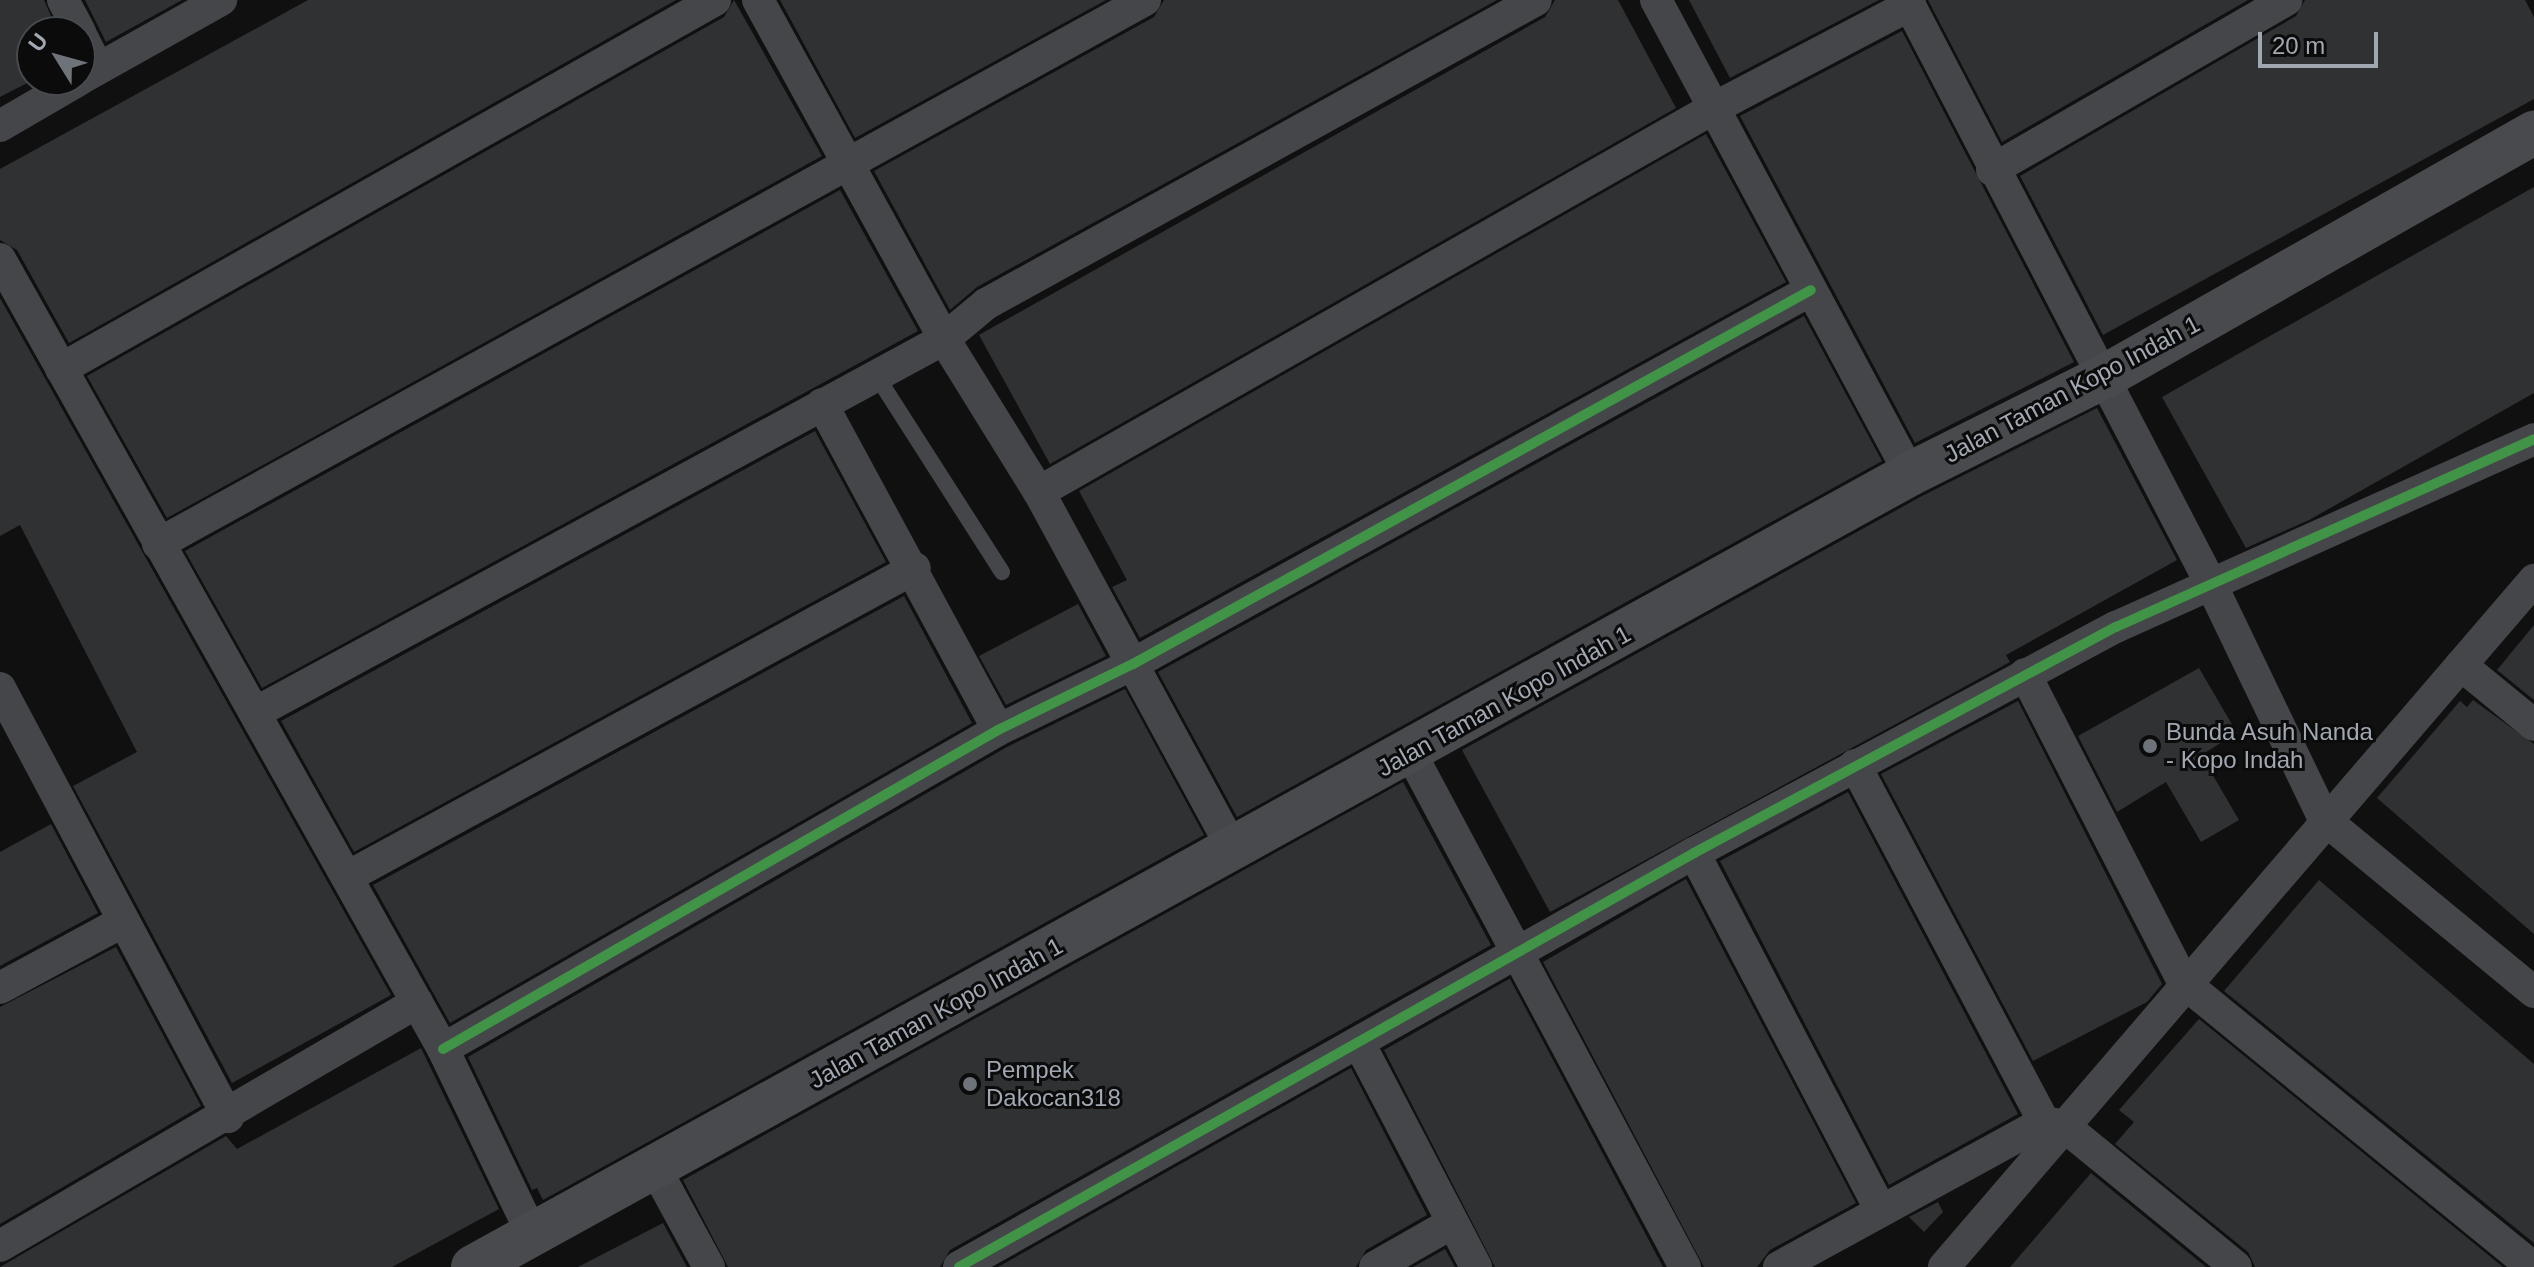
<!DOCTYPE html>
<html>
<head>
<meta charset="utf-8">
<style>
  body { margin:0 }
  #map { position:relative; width:2534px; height:1267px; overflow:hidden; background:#101010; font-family:Arial,sans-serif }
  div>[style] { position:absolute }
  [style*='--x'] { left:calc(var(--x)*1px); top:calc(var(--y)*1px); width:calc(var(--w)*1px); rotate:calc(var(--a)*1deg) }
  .building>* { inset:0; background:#303133 }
  .service>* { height:16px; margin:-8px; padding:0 8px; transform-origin:8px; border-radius:8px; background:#454649 }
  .minor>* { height:32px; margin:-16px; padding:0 16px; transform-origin:16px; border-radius:16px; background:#454649 }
  .secondary>* { height:44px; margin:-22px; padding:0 22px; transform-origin:22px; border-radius:22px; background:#494a4d }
  .cycleway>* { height:10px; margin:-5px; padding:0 5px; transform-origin:5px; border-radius:5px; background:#419447 }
  .dots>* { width:22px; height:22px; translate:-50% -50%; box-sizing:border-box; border:4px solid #0b0b0c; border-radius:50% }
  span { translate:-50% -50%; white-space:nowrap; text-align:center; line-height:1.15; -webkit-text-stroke:6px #0b0b0c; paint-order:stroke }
  .street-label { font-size:24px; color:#a1a8b2 }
  .poi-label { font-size:24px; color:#a1a8b2 }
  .left { translate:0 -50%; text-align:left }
  .north { position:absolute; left:16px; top:16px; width:80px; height:80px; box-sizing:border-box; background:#0b0b0c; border:2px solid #474a4e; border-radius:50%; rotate:307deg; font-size:22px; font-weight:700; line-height:32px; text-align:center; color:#a1a8b2 }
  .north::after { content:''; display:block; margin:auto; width:28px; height:36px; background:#6e7379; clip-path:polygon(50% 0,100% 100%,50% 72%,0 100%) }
  .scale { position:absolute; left:2258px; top:32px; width:120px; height:36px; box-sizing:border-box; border:4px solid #a1a8b2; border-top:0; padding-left:10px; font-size:24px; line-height:28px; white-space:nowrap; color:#a1a8b2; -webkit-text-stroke:6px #0b0b0c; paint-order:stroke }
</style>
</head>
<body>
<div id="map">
  <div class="building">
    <div style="clip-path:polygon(0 0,44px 0,58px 32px,32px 32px,33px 80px,0 97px)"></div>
    <div style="clip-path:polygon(85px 0,182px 0,106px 42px)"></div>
    <div style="clip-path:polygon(308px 0,676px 0,69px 343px,17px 250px,0 240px,0 169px)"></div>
    <div style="clip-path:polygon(734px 0,822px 156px,167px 518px,87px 376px,724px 17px)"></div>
    <div style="clip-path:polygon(780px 0,1106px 0,855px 138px)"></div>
    <div style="clip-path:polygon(1164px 0,1497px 0,977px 287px,950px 310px,874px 171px,1154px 17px)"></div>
    <div style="clip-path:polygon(1555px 0,1618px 0,1676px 108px,1050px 464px,979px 335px,1545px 17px)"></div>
    <div style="clip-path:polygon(1689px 0,1879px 0,1730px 78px)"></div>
    <div style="clip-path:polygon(1928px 0,2248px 0,2002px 142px)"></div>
    <div style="clip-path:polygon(2305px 0,2525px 0,2534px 17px,2534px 99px,2103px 335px,2020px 176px,2296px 16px)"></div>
    <div style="clip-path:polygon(1902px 31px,2074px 362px,1915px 443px,1740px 116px)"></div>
    <div style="clip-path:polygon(1706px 134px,1786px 282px,1140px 638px,1112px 587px,1127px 580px,1079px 491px)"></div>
    <div style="clip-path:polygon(2534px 187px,2534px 393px,2309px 520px,2246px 548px,2162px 397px)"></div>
    <div style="clip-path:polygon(840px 190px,918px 331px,262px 688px,185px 551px)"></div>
    <div style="clip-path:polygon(0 298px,391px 995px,232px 1083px,73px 786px,137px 752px,20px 525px,0 536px)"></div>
    <div style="clip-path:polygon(1804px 316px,1882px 461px,1237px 817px,1158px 672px)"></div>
    <div style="clip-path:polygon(2097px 408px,2177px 560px,2006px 655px,2010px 662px,1550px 912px,1462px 750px,1922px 496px)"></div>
    <div style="clip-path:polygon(815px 431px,886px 562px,354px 852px,281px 721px)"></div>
    <div style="clip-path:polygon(904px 596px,972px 723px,450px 1023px,373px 885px)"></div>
    <div style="clip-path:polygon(1078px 604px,1106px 656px,1006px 705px,979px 656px)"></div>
    <div style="clip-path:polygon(2534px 625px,2534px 700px,2497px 670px)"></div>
    <div style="clip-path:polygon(2199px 668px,2237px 733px,2201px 755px,2239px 820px,2201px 842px,2166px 782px,2117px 812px,2078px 736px)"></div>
    <div style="clip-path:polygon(1125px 689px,1204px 835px,543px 1200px,537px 1188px,532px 1190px,468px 1057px,1007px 747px)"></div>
    <div style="clip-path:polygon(2473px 700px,2534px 744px,2534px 934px,2377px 798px,2460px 701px,2467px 707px)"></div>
    <div style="clip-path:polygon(2018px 701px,2162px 984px,2147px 1002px,2033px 1061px,1881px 774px)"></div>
    <div style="clip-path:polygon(1403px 782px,1491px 945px,950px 1250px,940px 1267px,728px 1267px,683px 1180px)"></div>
    <div style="clip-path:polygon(1848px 792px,2018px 1114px,1889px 1185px,1720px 861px)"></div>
    <div style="clip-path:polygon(51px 824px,98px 913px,0 966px,0 852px)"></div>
    <div style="clip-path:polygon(1686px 879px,1856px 1203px,1770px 1250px,1757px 1267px,1704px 1267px,1543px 962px)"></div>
    <div style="clip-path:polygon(2319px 880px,2534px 1064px,2534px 1243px,2224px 991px)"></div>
    <div style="clip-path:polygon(116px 947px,201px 1106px,0 1224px,0 1007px)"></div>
    <div style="clip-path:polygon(1509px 979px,1510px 979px,1663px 1267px,1495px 1267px,1384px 1050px)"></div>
    <div style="clip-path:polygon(2199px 1019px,2503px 1267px,2255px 1267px,2248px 1252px,2115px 1144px,2134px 1122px,2119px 1110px)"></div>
    <div style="clip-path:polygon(421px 1048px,499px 1209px,392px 1267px,0 1267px,226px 1136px,237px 1149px)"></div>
    <div style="clip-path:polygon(1351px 1068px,1427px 1215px,1366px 1250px,1356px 1267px,998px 1267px)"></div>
    <div style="clip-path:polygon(2091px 1173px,2206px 1267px,2010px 1267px)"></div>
    <div style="clip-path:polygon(1938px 1202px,1943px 1212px,1924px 1232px,1909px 1217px)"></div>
    <div style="clip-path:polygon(663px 1223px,687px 1267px,578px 1267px)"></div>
    <div style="clip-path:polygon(1445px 1249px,1455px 1267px,1413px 1267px)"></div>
  </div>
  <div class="service">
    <div style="--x:876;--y:375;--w:234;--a:57.4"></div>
  </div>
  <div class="minor">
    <div style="--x:63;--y:0;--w:36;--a:62"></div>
    <div style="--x:758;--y:0;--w:387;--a:61.2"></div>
    <div style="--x:944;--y:339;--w:180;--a:58.2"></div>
    <div style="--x:1039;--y:492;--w:406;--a:61.5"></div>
    <div style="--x:1656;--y:0;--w:538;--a:61.81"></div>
    <div style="--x:1907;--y:0;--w:656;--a:62.5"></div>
    <div style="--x:2210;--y:582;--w:263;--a:64.3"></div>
    <div style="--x:2324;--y:819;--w:272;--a:39.5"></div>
    <div style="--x:80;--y:33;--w:39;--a:63"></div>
    <div style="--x:80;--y:79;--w:162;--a:-29.3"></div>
    <div style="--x:0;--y:126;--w:91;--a:-30.2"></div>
    <div style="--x:1992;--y:170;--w:340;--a:-30"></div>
    <div style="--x:0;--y:259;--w:906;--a:60.72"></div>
    <div style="--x:443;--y:1049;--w:203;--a:64.3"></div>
    <div style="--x:61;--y:369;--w:751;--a:-29.43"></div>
    <div style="--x:822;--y:404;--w:370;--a:61.6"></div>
    <div style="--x:1039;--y:492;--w:774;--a:-29.64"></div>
    <div style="--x:1712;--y:109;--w:224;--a:-27.7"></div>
    <div style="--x:158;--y:544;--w:1127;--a:-28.86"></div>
    <div style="--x:2461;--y:665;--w:94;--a:39.4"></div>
    <div style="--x:2025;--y:674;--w:346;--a:62.8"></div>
    <div style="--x:2183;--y:982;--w:451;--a:39.2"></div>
    <div style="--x:0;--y:688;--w:486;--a:62"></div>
    <div style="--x:255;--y:713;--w:784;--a:-28.49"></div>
    <div style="--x:944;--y:339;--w:55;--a:-39.8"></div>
    <div style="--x:986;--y:304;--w:628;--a:-28.93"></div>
    <div style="--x:1410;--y:752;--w:584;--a:61.9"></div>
    <div style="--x:1855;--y:765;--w:404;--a:62.1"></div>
    <div style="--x:1694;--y:853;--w:402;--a:62.4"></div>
    <div style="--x:349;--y:876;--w:644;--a:-28.55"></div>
    <div style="--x:0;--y:988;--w:139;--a:-28.4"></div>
    <div style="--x:1359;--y:1043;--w:253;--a:62.4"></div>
    <div style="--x:443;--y:1049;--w:640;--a:-29.89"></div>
    <div style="--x:998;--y:730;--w:150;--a:-26.1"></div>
    <div style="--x:1133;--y:664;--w:774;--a:-28.88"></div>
    <div style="--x:655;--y:1168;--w:113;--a:61.4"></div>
    <div style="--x:0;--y:1246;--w:483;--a:-30.3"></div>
    <div style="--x:959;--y:1267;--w:844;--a:-29.39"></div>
    <div style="--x:1694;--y:853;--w:479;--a:-28.2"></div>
    <div style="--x:2116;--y:627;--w:458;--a:-24.2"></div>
    <div style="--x:1375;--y:1267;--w:89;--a:-29.7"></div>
    <div style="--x:1779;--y:1267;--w:302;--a:-28.7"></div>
    <div style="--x:2044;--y:1122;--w:20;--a:11"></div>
    <div style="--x:2064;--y:1126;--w:222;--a:39.3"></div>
    <div style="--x:1944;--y:1267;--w:906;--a:-49.34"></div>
  </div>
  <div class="secondary">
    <div style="--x:473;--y:1267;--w:1641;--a:-28.89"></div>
    <div style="--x:1910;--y:474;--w:215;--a:-26.6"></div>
    <div style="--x:2102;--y:378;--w:497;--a:-29.6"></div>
  </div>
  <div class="cycleway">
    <div style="--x:443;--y:1049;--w:640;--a:-29.89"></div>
    <div style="--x:998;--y:730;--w:150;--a:-26.1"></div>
    <div style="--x:1133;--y:664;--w:774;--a:-28.88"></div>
    <div style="--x:959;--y:1267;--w:844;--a:-29.39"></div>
    <div style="--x:1694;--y:853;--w:479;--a:-28.2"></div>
    <div style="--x:2116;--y:627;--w:458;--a:-24.2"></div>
  </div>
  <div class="dots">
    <div style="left:2150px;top:746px;background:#6e7379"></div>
    <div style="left:970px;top:1084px;background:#6e7379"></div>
  </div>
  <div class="street-label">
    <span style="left:2072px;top:389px;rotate:-28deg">Jalan Taman Kopo Indah 1</span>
    <span style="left:1504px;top:701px;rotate:-29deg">Jalan Taman Kopo Indah 1</span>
    <span style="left:936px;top:1013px;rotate:-29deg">Jalan Taman Kopo Indah 1</span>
  </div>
  <div class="poi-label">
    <span class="left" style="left:2166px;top:746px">Bunda Asuh Nanda<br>- Kopo Indah</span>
    <span class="left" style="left:986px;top:1084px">Pempek<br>Dakocan318</span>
  </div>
  <div class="north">U</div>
  <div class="scale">20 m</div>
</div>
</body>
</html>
